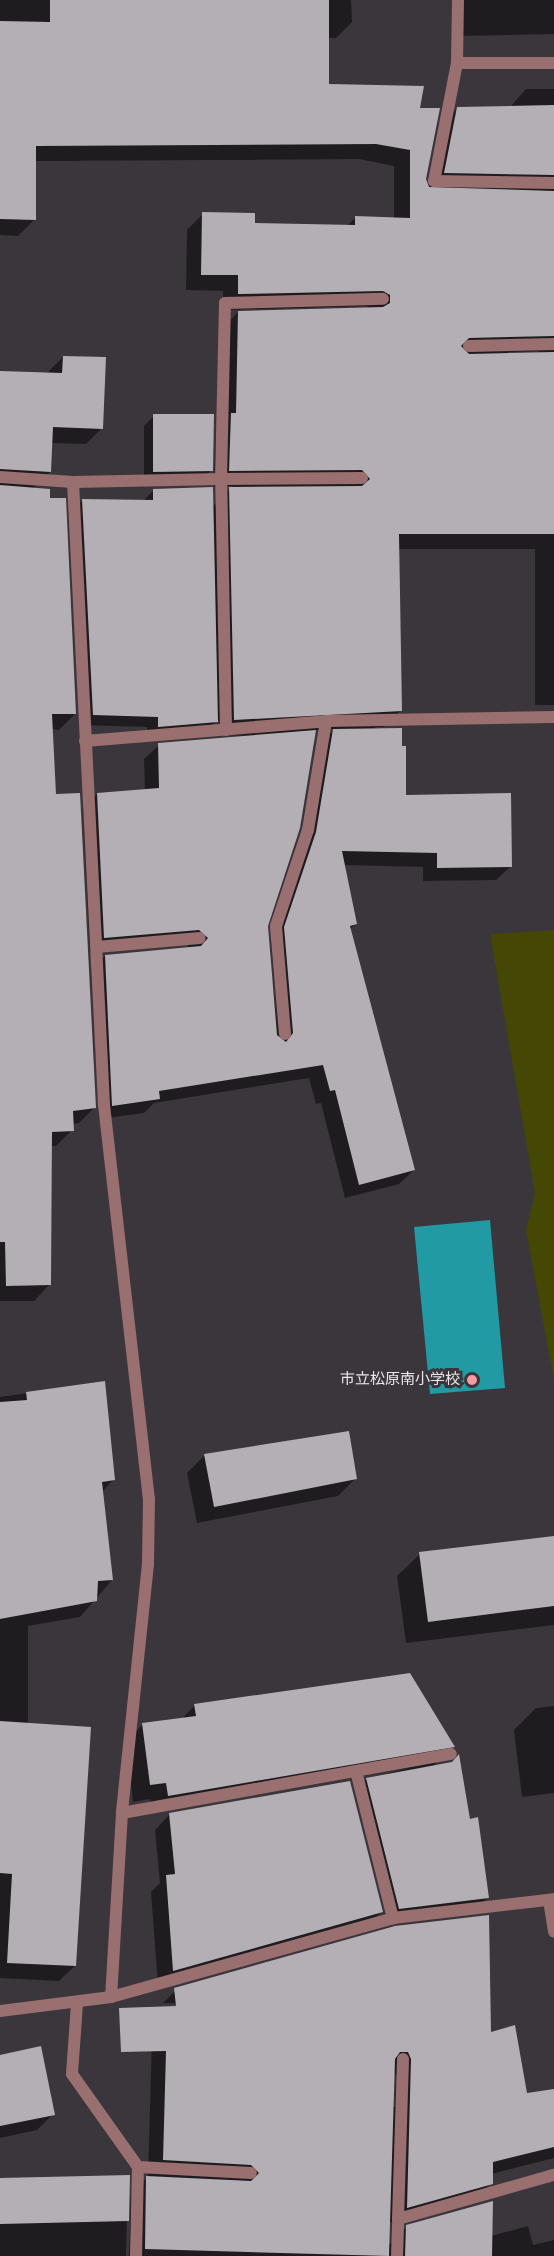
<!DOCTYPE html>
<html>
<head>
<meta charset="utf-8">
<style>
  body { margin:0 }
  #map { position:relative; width:554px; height:2256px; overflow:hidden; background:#3a363b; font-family:"Work Sans","Noto Sans JP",sans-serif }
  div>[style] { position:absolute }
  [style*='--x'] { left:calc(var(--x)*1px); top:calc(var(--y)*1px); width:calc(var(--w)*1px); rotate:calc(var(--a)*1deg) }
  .green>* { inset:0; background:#444804 }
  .water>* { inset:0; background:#229aa4 }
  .shadow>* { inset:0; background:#0007 }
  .building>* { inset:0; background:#b3afb5 }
  .lane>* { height:12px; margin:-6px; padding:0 6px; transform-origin:6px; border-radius:6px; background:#9a6f6f }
  .street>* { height:12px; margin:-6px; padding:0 6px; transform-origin:6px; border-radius:6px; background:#9a6f6f }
  .dots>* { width:16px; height:16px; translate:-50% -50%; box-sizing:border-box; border:3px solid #3a363b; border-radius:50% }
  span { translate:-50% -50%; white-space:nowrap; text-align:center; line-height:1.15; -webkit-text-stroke:6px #3a363b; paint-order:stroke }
  .poi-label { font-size:15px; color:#e9e6e9 }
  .right { translate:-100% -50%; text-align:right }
</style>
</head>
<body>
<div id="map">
  <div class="green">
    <div style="clip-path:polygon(554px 930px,554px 1380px,526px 1230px,535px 1193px,490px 934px)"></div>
  </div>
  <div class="water">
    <div style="clip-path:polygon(490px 1220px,505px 1388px,430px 1394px,414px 1227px)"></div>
  </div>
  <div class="shadow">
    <div style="clip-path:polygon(evenodd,0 0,351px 0,352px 22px,336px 38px,327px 38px,327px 85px,419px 110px,424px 180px,429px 189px,441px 125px,457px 109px,510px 107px,526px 89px,554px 89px,554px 705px,535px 705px,535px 549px,398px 549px,400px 711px,384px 727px,375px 727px,404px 796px,511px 866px,496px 880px,423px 881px,423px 867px,343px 865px,356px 924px,350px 929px,414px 1170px,399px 1184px,345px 1198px,321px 1103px,316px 1104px,309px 1078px,154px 1103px,144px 1113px,99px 1119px,91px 970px,105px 956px,191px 949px,185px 943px,90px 952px,83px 809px,97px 794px,145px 790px,144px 759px,159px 745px,267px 736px,219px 735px,219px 719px,205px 732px,147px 737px,147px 727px,82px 725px,72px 511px,83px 500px,143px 501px,154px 490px,212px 507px,233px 486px,214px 486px,216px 431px,221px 426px,223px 328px,238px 312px,370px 309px,367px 306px,223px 310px,223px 291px,186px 290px,187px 230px,203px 214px,254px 225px,347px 226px,356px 217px,394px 219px,394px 166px,359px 159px,35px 161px,34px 220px,18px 236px,0 235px,0 0,538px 351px,541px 354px,509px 355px,508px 352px,538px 351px,0 0,335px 729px,319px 745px,302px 847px,271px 942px,279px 1038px,266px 926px,315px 730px,335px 729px)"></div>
    <div style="clip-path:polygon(462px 0,554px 0,554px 34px,461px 36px)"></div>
    <div style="clip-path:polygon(63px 357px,102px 428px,86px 444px,51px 443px,50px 472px,32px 489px,75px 714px,59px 730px,51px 729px,55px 795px,95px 1107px,79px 1123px,72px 1124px,72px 1130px,56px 1146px,51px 1146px,49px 1285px,34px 1301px,0 1301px,0 373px,47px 373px)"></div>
    <div style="clip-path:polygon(154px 416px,211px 470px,202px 480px,144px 481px,144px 426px)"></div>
    <div style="clip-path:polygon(103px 1383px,113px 1480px,102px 1492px,112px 1580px,80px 1617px,28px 1626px,28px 1725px,75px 1966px,59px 1981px,0 1978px,0 1397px)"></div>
    <div style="clip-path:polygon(205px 1455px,355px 1479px,338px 1496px,197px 1523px,187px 1473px)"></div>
    <div style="clip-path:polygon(554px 1537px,554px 1625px,406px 1643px,397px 1576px,420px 1554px)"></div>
    <div style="clip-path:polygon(195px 1705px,453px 1747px,432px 1767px,469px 1820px,487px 1898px,478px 1907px,390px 1918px,357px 1788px,367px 1779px,409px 1768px,151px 1813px,150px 1799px,133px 1802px,126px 1742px,143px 1724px,181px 1720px)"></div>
    <div style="clip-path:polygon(554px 1706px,554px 1793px,522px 1797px,514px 1730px,536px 1708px)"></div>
    <div style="clip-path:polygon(170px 1814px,381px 1912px,366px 1927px,158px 1985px,151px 1892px,160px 1883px,155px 1830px)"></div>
    <div style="clip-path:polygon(evenodd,177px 1989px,490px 2034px,526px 2095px,554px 2090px,554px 2158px,491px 2174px,491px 2183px,475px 2199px,389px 2223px,389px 2245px,407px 2227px,491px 2236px,528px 2226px,533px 2245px,554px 2240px,554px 2256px,129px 2256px,131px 2193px,148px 2177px,152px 2038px,244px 2006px,163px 2003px,177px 1989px,393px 2070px,396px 2076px,395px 2107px,392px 2107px,393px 2070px)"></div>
    <div style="clip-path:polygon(0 2056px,53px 2114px,37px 2130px,0 2138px)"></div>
    <div style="clip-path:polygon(128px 2177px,126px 2256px,0 2256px,0 2179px)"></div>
  </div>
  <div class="building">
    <div style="clip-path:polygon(50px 0,329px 0,329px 84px,424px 86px,420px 108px,440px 108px,426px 179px,429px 187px,554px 191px,554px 336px,469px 338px,461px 346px,469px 354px,554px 352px,554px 534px,399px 534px,402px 711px,234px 720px,229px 487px,362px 486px,370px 479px,362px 470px,229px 471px,231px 413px,236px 413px,238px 311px,383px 307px,390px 303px,390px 295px,383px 291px,238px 294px,238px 275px,201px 275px,202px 212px,255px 213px,255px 223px,355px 225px,355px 216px,410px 218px,410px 150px,376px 144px,36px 146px,36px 220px,0 219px,0 21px,50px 22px)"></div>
    <div style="clip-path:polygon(554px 105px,554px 175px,444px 173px,457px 107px)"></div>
    <div style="clip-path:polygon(63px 356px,106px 357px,103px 429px,53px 427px,51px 472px,0 469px,0 371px,62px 373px)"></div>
    <div style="clip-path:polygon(153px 414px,214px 414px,213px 471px,153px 472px)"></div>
    <div style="clip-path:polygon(0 485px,50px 489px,50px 498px,66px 498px,76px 714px,52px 714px,56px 794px,80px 793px,96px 1108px,73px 1111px,74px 1131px,52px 1132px,51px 1285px,6px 1286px,5px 1242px,0 1242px)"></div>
    <div style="clip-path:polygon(213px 487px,218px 722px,158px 727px,158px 717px,93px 715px,82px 499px,153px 500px,153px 489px)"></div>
    <div style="clip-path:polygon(402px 728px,402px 746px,406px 746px,406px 795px,511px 793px,512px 867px,437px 868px,437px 853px,342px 851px,357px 924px,350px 926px,415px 1170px,359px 1185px,335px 1090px,330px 1091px,323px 1065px,159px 1091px,160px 1099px,112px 1106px,105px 955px,201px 946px,208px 938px,199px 930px,104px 938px,97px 793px,159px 788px,158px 743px,316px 730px,300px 828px,268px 926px,277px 1035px,286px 1042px,293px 1033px,284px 927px,316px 832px,333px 729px)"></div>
    <div style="clip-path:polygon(105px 1381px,115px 1480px,102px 1482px,113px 1580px,98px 1581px,97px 1601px,0 1619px,0 1402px,27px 1400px,26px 1392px)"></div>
    <div style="clip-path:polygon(349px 1431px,357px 1479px,214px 1507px,204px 1454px)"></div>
    <div style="clip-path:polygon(554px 1536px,554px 1606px,428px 1622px,419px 1552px)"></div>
    <div style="clip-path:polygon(410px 1673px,455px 1747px,168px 1796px,166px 1783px,150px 1785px,142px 1723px,196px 1716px,194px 1704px)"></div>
    <div style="clip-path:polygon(0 1721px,91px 1727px,76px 1966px,7px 1963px,12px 1874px,0 1873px)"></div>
    <div style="clip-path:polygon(459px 1754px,470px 1819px,478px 1817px,489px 1898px,399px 1909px,366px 1778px,452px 1762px)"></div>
    <div style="clip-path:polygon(350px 1781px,383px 1912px,173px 1971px,166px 1875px,175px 1874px,169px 1813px)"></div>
    <div style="clip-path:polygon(489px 1915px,491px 2032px,515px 2025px,527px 2093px,554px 2089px,554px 2147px,493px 2162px,493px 2184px,407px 2208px,411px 2059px,408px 2052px,400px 2052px,395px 2059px,389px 2256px,145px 2249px,146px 2176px,251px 2181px,259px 2173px,251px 2165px,163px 2160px,166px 2051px,121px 2052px,119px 2008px,176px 2006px,174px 1988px,395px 1926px)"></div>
    <div style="clip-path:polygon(41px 2046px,55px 2115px,0 2126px,0 2055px)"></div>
    <div style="clip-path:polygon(130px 2175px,129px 2221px,0 2224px,0 2178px)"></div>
    <div style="clip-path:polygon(493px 2201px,492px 2256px,405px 2256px,406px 2225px)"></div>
  </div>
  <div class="lane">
    <div style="--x:221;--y:479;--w:141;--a:-0.4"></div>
    <div style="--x:97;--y:947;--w:103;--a:-5"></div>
    <div style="--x:285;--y:1034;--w:108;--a:-94.8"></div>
    <div style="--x:276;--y:926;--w:101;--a:-71.6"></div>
    <div style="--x:308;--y:830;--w:110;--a:-80.6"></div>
  </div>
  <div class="street">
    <div style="--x:458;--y:0;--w:63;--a:90.9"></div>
    <div style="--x:457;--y:63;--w:120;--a:101"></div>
    <div style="--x:434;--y:181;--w:120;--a:1"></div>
    <div style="--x:457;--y:63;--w:97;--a:0"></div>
    <div style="--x:469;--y:346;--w:85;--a:-1.3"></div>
    <div style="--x:0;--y:477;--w:73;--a:3.9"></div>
    <div style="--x:73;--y:482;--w:148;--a:-1.2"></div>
    <div style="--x:73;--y:482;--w:624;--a:87.15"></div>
    <div style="--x:104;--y:1105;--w:397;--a:83.5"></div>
    <div style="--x:149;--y:1499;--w:65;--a:90.9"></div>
    <div style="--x:148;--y:1564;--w:250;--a:96"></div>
    <div style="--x:122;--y:1813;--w:184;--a:93.4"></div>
    <div style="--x:226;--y:730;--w:251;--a:-91.1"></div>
    <div style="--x:221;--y:479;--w:176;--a:-88.7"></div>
    <div style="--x:225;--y:303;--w:158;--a:-1.5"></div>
    <div style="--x:85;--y:741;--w:242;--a:-4.7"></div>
    <div style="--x:326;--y:721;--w:228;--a:-1"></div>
    <div style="--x:356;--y:1771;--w:152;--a:75.9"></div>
    <div style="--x:122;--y:1813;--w:334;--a:-10.2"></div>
    <div style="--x:549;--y:1900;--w:32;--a:81"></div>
    <div style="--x:77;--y:2004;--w:70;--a:94.1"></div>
    <div style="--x:72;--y:2074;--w:114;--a:54.6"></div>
    <div style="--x:138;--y:2167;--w:89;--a:91.3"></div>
    <div style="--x:0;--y:2011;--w:112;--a:-7.2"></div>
    <div style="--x:111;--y:1997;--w:293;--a:-15.6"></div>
    <div style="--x:393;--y:1918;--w:162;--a:-6.7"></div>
    <div style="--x:138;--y:2167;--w:113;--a:3"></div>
    <div style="--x:398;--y:2219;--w:160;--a:-88.2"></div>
    <div style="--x:397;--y:2256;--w:37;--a:-88"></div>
    <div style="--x:398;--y:2219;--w:162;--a:-15.8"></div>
  </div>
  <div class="dots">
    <div style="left:472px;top:1380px;background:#f49aa5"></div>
  </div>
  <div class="poi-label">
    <span class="right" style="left:460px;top:1380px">市立松原南小学校</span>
  </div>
</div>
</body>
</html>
